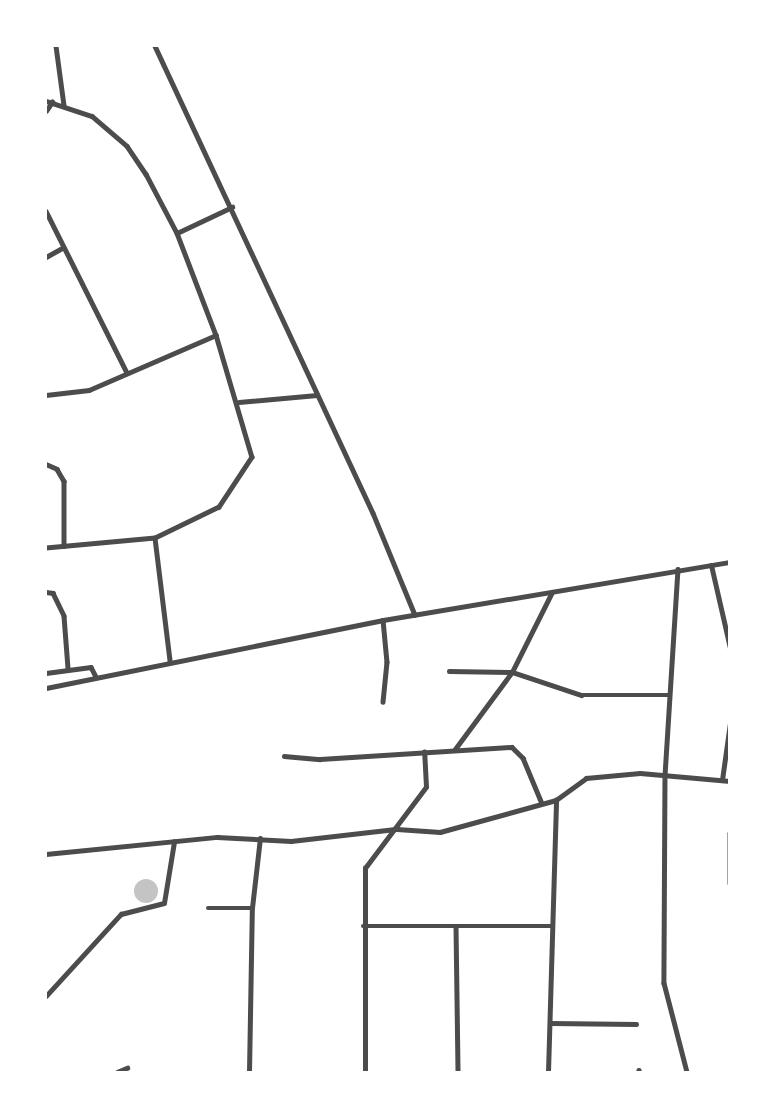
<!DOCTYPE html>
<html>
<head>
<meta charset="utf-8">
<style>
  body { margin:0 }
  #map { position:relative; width:775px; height:1118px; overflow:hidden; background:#fff; font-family:Georgia,serif }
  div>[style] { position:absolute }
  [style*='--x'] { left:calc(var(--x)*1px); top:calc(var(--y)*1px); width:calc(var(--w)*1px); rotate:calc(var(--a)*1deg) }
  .building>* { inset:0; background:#c4c4c4 }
  .round { border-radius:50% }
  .minor>* { height:4.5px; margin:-2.25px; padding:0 2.25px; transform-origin:2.25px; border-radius:2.25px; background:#4c4c4c }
  .tertiary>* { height:5px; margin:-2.5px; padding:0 2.5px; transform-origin:2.5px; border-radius:2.5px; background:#4c4c4c }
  span { translate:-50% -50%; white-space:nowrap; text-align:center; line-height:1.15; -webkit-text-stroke:6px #fff; paint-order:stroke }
  .frame { position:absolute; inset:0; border:47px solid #fff; pointer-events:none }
</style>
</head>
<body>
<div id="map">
  <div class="building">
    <div class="round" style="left:134px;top:879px;width:24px;height:24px"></div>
  </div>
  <div class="minor">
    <div style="--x:56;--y:46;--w:60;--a:82.3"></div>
    <div style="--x:155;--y:46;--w:515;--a:64.98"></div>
    <div style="--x:373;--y:513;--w:110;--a:67.6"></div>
    <div style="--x:46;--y:101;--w:48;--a:18.1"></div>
    <div style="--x:92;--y:116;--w:46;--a:40.6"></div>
    <div style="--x:127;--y:146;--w:34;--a:56"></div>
    <div style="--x:146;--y:174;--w:67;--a:62.3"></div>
    <div style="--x:177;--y:233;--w:109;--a:69.1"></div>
    <div style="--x:216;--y:335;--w:127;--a:73.6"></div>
    <div style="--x:252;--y:457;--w:60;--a:123.4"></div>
    <div style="--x:219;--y:507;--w:71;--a:154.2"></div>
    <div style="--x:155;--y:538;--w:109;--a:174.8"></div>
    <div style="--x:46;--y:111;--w:11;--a:-56"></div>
    <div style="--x:46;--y:211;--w:181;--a:63.4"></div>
    <div style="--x:177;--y:233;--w:61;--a:-25.3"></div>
    <div style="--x:46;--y:257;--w:18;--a:-29"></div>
    <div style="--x:46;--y:395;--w:43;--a:-6.6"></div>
    <div style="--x:89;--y:390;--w:138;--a:-23.4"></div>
    <div style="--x:239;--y:402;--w:78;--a:-5.1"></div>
    <div style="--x:46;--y:464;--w:12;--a:24"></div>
    <div style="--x:57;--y:469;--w:14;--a:60"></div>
    <div style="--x:64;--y:481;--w:65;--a:90"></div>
    <div style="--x:155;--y:538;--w:124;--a:83"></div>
    <div style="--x:678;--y:569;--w:205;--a:93.6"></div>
    <div style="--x:665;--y:774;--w:209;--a:90.3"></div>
    <div style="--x:664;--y:983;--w:92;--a:75.5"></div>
    <div style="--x:46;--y:592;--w:7;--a:8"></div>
    <div style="--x:53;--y:593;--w:25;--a:64"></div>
    <div style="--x:64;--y:616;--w:52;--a:85.6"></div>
    <div style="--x:383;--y:620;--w:42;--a:84.6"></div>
    <div style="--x:387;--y:662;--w:40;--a:95.7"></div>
    <div style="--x:449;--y:671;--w:63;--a:0.9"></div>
    <div style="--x:512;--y:672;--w:73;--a:18.4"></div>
    <div style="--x:581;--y:695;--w:88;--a:0"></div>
    <div style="--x:46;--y:673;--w:45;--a:-7.6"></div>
    <div style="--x:91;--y:667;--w:11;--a:63"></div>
    <div style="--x:455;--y:749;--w:96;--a:-53.5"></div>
    <div style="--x:512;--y:672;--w:89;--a:-63.4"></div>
    <div style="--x:284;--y:756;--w:36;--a:5"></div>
    <div style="--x:320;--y:759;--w:192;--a:-3.6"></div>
    <div style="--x:512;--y:747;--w:16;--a:45"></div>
    <div style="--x:523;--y:758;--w:47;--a:67.3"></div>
    <div style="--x:722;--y:780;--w:58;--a:-82"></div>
    <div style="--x:730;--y:833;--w:50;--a:90"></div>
    <div style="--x:46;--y:854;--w:172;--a:-5.7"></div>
    <div style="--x:217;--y:837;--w:74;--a:3.1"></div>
    <div style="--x:291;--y:841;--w:107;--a:-6.5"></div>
    <div style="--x:397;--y:829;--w:43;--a:4"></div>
    <div style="--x:440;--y:832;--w:120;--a:-15.4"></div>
    <div style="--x:556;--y:800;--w:37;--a:-36"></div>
    <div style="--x:586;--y:778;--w:54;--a:-5.3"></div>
    <div style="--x:640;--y:773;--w:90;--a:5.1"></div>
    <div style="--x:208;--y:908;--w:44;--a:0"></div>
    <div style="--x:363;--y:926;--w:190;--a:0"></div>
    <div style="--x:456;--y:926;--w:146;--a:89.2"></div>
    <div style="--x:46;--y:996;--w:111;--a:-47.6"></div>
    <div style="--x:121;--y:914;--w:44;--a:-14.3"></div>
    <div style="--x:164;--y:903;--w:62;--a:-80.7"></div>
    <div style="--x:550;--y:1023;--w:86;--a:0.7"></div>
    <div style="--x:639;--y:1070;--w:2;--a:90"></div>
    <div style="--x:117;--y:1072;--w:11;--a:-22"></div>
    <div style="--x:249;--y:1072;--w:164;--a:-89"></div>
    <div style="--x:252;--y:908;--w:70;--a:-83.5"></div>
    <div style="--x:365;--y:1072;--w:204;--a:-90"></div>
    <div style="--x:365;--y:868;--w:101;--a:-53"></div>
    <div style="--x:426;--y:787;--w:35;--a:-93"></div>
    <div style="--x:548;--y:1072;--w:272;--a:-88.3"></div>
  </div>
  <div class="tertiary">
    <div style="--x:711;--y:565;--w:85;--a:77.1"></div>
    <div style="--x:46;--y:688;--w:344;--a:-11.4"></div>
    <div style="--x:383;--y:620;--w:352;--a:-9.5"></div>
  </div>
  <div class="frame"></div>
</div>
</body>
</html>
